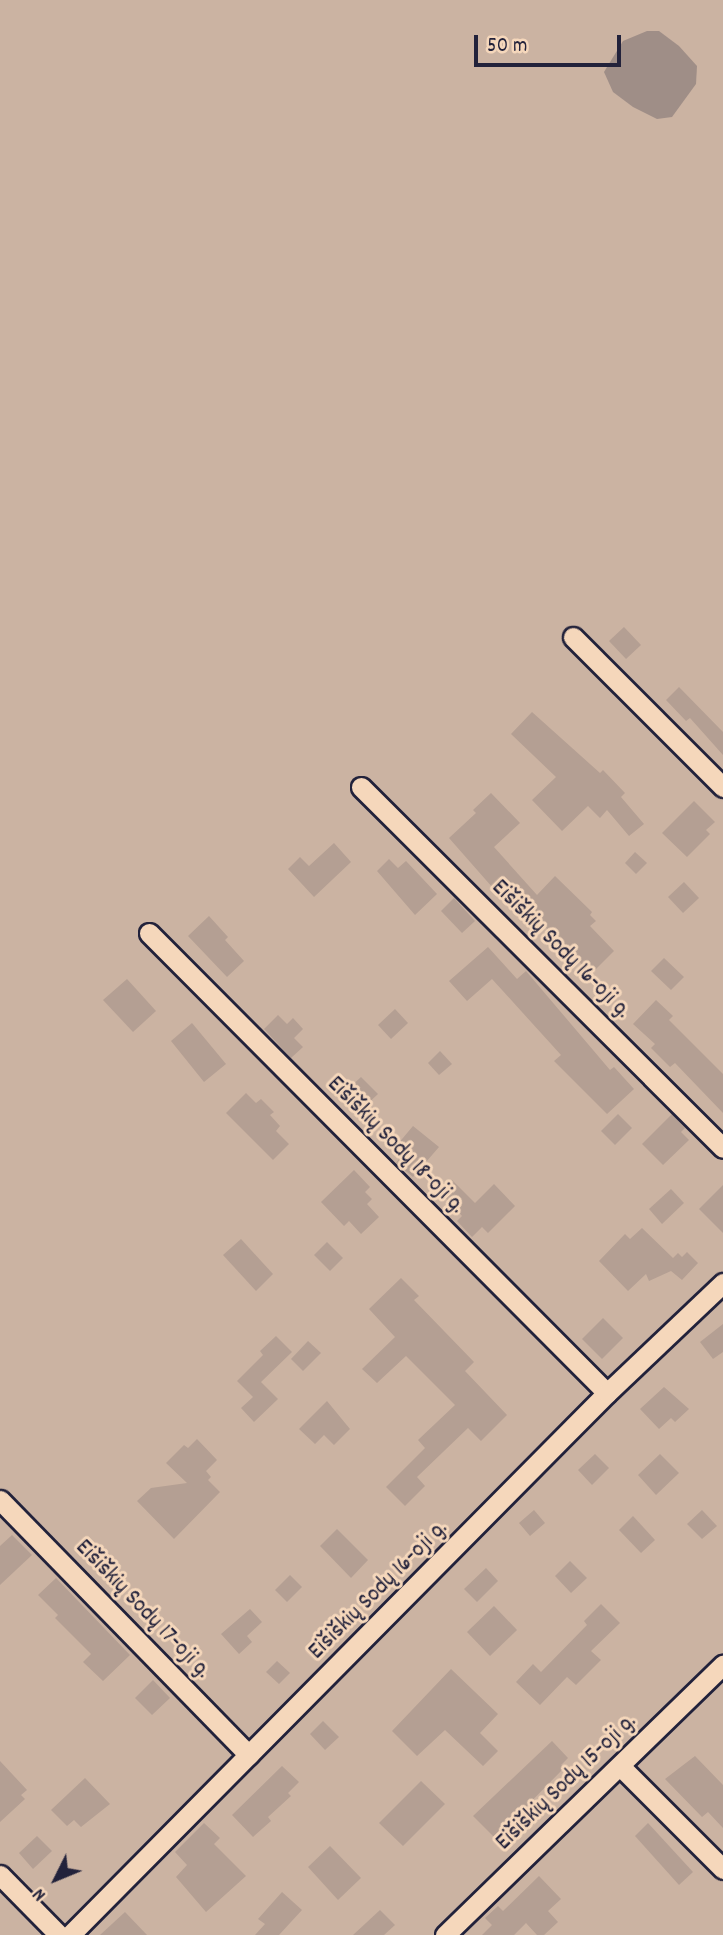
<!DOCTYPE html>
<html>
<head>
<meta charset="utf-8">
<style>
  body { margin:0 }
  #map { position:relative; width:723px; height:1935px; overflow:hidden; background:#e8ccb3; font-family:Dekko,sans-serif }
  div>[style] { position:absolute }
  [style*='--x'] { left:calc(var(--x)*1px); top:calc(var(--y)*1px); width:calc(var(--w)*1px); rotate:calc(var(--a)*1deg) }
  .green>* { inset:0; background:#cbb3a2 }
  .water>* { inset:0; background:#9f8e87 }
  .building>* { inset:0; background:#b49f93 }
  .roads { filter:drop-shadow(2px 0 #22223b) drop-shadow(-2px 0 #22223b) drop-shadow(0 2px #22223b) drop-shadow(0 -2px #22223b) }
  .minor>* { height:19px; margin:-9.5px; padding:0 9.5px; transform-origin:9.5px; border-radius:9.5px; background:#f5d7bb }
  span { translate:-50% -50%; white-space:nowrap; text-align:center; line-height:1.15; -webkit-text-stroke:6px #f5d7bb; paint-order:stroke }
  .street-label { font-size:24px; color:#22223b }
  .north { position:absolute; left:21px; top:1844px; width:70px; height:70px; -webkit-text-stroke:5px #f5d7bb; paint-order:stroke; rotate:227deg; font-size:19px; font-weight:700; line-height:28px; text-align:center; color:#22223b }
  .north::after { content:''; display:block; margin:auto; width:24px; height:32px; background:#22223b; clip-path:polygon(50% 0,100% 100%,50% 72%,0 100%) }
  .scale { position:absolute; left:474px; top:35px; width:147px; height:32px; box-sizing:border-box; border:4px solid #22223b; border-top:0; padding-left:9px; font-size:21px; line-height:24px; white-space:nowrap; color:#22223b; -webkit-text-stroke:5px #f5d7bb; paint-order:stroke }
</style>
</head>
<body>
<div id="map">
  <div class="green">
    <div style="clip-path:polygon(0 0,723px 0,723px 1935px,0 1935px)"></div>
  </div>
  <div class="water">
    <div style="clip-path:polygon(647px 31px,659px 31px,679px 46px,697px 66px,696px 84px,672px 117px,657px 119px,633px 107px,613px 92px,604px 72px,623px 41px)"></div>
  </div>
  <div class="building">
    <div style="clip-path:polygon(624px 627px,641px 645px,626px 659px,609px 641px)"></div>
    <div style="clip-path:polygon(679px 687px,723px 732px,723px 755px,690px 718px,686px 721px,666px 700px)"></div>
    <div style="clip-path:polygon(532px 712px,600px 773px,603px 770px,625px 793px,621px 797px,644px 824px,629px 836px,607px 810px,600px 818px,588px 806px,562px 831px,532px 800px,556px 777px,511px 734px)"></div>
    <div style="clip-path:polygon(491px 793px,520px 823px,494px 847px,537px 895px,555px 876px,592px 912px,590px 915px,596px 921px,590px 926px,614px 951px,591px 974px,508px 889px,500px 896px,449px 838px,476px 813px,473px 810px)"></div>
    <div style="clip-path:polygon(694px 801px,715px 822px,706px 830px,710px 834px,687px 857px,662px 833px)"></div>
    <div style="clip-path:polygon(334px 843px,351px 862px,314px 897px,288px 869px,300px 857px,309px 866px)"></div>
    <div style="clip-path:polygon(635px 852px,647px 863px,636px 874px,625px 863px)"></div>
    <div style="clip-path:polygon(389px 859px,398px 868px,406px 861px,437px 894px,415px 915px,377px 871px)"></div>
    <div style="clip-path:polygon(684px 882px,699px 898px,683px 913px,668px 897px)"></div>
    <div style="clip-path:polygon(454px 898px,475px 921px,462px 933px,441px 911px)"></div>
    <div style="clip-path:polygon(209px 916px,228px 937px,225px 940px,244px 961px,227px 977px,188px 936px)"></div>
    <div style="clip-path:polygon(488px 947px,517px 979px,526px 971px,610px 1070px,614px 1067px,634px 1089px,607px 1114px,554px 1061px,561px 1055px,492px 979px,467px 1001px,449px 981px)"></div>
    <div style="clip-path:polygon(664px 958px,684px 977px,671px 990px,651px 971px)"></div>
    <div style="clip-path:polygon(127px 979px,156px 1011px,133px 1032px,103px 1000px)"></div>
    <div style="clip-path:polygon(656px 1000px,673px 1016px,669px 1020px,723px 1074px,723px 1113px,675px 1063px,670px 1067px,651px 1048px,655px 1044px,633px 1024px)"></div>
    <div style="clip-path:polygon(395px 1009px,408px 1023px,391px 1039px,378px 1025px)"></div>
    <div style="clip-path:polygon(278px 1015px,287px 1024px,293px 1018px,303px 1029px,294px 1038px,303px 1047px,291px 1058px,264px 1029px)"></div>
    <div style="clip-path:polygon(192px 1023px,226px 1064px,204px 1082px,171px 1041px)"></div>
    <div style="clip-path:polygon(440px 1051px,452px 1064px,439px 1075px,428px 1063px)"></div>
    <div style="clip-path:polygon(361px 1077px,378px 1094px,364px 1107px,347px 1090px)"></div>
    <div style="clip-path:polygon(246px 1093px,256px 1103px,261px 1099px,274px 1112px,270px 1115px,280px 1126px,276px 1131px,289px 1144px,273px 1160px,226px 1113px)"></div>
    <div style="clip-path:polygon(618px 1114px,632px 1128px,615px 1145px,601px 1131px)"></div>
    <div style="clip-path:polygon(672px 1114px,685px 1128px,681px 1132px,689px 1140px,663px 1165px,642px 1144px)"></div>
    <div style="clip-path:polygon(413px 1126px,439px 1147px,413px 1177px,396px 1163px,400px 1158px,392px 1151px)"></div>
    <div style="clip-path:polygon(354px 1170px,370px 1187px,365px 1192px,372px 1199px,367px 1204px,379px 1217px,361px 1234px,349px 1221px,344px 1226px,321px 1202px)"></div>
    <div style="clip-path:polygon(452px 1180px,475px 1203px,494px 1184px,515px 1206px,488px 1233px,482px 1227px,472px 1237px,457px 1221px,462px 1216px,440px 1192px)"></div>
    <div style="clip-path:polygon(723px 1185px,723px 1233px,699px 1209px)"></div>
    <div style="clip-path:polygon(671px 1189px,684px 1203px,662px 1224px,649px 1209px)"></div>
    <div style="clip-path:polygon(642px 1228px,673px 1258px,678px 1253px,682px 1257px,687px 1252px,698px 1263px,682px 1280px,671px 1271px,649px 1281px,646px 1274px,628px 1291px,599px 1261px,625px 1234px,630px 1239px)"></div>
    <div style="clip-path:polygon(241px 1239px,273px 1274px,256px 1291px,223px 1255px)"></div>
    <div style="clip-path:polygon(327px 1242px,343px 1258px,330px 1271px,314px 1255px)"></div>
    <div style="clip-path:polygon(401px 1278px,419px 1296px,414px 1300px,474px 1362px,465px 1371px,507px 1415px,481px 1441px,468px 1428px,417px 1477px,425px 1486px,405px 1506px,386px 1487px,425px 1448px,418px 1440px,455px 1405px,406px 1356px,377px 1383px,362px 1369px,395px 1337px,369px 1309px)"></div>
    <div style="clip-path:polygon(603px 1318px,623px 1338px,602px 1359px,582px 1339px)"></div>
    <div style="clip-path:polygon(723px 1324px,723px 1352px,713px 1359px,700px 1342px)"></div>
    <div style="clip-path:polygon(276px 1336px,292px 1352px,261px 1382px,278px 1399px,254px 1422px,241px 1408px,253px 1397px,237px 1381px,263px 1355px,260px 1351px)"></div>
    <div style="clip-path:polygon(308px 1341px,321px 1353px,303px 1371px,291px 1359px)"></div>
    <div style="clip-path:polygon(664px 1387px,689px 1409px,675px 1422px,671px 1418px,659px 1429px,640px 1409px)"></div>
    <div style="clip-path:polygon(327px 1401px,350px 1429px,334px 1445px,324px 1435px,315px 1444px,299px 1429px)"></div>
    <div style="clip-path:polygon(197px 1439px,217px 1460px,206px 1471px,211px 1477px,208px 1480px,220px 1492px,174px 1539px,137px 1501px,151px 1488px,187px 1483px,166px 1463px,184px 1445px,188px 1448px)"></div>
    <div style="clip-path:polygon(595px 1454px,609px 1468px,592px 1485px,578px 1470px)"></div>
    <div style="clip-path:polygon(660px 1454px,679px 1473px,656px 1495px,638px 1475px)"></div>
    <div style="clip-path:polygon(534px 1510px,545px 1523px,530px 1536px,519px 1523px)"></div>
    <div style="clip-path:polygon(702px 1510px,717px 1526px,702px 1539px,687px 1524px)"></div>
    <div style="clip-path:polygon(633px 1516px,655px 1540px,641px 1553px,619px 1530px)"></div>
    <div style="clip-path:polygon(337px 1529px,368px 1560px,351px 1578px,320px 1546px)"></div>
    <div style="clip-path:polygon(12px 1535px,32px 1555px,0 1585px,0 1546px)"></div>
    <div style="clip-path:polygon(570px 1561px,587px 1578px,571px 1593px,555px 1576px)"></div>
    <div style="clip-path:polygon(486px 1568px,498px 1581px,477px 1602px,464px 1589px)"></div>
    <div style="clip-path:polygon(290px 1575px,302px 1587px,287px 1602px,275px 1590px)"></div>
    <div style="clip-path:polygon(56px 1578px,130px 1655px,103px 1681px,83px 1662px,91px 1654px,55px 1618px,58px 1615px,38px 1595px)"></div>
    <div style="clip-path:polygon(601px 1604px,620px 1623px,591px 1651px,601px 1660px,576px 1685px,567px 1677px,540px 1705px,516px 1682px,533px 1664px,541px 1672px,587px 1625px,584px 1621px)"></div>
    <div style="clip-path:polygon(494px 1606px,517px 1630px,490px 1656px,467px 1632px)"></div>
    <div style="clip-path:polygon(250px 1609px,262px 1622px,247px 1636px,252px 1642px,239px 1654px,221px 1634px)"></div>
    <div style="clip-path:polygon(277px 1661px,290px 1673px,279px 1684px,266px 1672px)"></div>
    <div style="clip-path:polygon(451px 1669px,498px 1714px,480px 1733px,498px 1751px,483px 1766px,445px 1730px,417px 1756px,392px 1731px)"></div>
    <div style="clip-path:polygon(153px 1680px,170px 1698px,152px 1715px,135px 1698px)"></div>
    <div style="clip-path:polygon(323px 1721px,339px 1737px,325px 1750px,310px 1734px)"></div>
    <div style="clip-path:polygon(552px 1741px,568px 1758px,561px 1765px,564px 1768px,517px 1816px,522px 1822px,501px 1844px,473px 1816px)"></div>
    <div style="clip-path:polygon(695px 1756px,723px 1785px,723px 1828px,708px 1812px,702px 1817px,665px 1779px)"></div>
    <div style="clip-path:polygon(0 1761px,27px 1790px,21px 1795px,25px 1799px,0 1822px)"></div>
    <div style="clip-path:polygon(282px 1766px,299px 1782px,288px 1793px,291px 1796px,268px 1817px,271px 1821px,253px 1837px,232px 1815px)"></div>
    <div style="clip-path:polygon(85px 1778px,110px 1804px,81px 1827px,74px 1820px,67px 1826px,51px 1810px)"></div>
    <div style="clip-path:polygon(421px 1781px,445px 1804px,403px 1846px,379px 1823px)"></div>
    <div style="clip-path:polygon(204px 1823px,220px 1838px,214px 1844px,246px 1876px,206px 1912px,176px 1877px,187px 1865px,175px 1852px)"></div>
    <div style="clip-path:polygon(648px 1823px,693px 1872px,679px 1885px,635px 1836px)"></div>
    <div style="clip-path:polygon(37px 1836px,52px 1851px,33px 1869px,19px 1853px)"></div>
    <div style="clip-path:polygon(330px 1846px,361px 1878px,338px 1900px,308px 1867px)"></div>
    <div style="clip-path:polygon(539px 1876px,561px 1899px,548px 1911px,558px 1922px,544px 1935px,537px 1935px,526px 1923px,514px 1935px,482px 1935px,492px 1925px,485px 1918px,498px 1906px,503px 1911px)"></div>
    <div style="clip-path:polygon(282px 1892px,302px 1910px,279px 1935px,255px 1935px,265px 1924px,258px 1919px)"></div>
    <div style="clip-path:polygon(380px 1910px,395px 1925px,384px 1935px,353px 1935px)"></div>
    <div style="clip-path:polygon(125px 1912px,147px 1935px,100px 1935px)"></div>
  </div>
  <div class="roads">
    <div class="minor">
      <div style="--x:573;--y:637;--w:212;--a:45"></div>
      <div style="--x:361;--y:787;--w:511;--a:44.92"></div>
      <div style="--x:149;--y:933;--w:649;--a:45.12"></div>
      <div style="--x:0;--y:1500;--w:356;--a:45.7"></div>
      <div style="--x:621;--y:1767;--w:144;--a:45"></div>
      <div style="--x:0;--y:1875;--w:84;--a:45.5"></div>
      <div style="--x:70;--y:1935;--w:763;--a:-45.27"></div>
      <div style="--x:607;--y:1393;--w:160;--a:-43.5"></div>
      <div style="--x:445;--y:1935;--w:388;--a:-44.2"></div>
    </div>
  </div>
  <div class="street-label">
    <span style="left:560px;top:950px;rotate:45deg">Eišiškių Sodų 16-oji g.</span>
    <span style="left:395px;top:1146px;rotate:45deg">Eišiškių Sodų 18-oji g.</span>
    <span style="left:379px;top:1591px;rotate:-45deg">Eišiškių Sodų 16-oji g.</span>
    <span style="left:142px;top:1610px;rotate:46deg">Eišiškių Sodų 17-oji g.</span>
    <span style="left:567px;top:1783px;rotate:-44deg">Eišiškių Sodų 15-oji g.</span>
  </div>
  <div class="north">N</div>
  <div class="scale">50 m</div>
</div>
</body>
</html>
